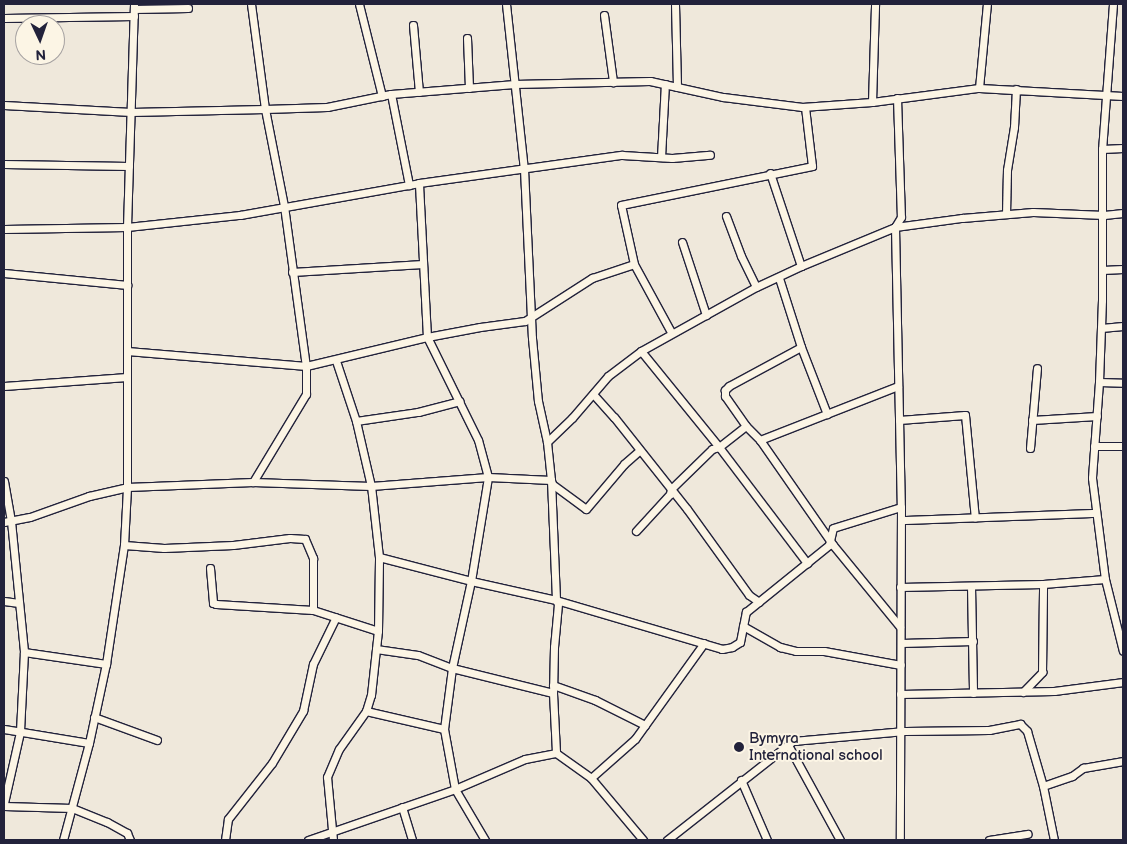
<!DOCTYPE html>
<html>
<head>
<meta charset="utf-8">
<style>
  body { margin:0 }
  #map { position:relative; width:1127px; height:844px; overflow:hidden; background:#efe8db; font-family:"Balsamiq Sans",sans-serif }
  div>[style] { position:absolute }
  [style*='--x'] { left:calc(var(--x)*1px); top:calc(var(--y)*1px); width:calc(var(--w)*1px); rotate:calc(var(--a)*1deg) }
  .roads { filter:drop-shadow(1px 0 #22223b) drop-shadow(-1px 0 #22223b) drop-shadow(0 1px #22223b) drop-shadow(0 -1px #22223b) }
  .street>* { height:7px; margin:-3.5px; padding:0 3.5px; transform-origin:3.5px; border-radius:3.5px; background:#fcf5e5 }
  .dots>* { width:14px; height:14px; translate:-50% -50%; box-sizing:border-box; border:2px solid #fcf5e5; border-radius:50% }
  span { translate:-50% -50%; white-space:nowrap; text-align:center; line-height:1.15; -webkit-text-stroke:4px #fcf5e5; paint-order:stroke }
  .poi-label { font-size:15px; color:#22223b }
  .left { translate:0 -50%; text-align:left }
  .frame { position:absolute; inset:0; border:5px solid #22223b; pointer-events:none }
  .north { position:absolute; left:15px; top:15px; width:50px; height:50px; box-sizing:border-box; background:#fcf5e5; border:1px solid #a5a1a1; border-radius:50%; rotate:177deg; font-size:14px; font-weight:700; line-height:20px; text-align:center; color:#22223b }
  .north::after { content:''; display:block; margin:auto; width:18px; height:22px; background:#22223b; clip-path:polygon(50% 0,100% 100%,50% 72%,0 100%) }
</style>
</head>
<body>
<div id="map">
  <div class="roads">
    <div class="street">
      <div style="--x:251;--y:4;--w:106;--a:82.4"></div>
      <div style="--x:265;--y:109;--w:99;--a:78.9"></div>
      <div style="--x:284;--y:206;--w:162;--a:82.2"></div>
      <div style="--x:306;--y:366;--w:28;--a:90"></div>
      <div style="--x:306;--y:394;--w:103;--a:121.1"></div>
      <div style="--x:359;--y:4;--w:95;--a:76"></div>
      <div style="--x:506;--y:4;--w:166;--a:83.8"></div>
      <div style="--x:524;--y:169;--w:169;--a:87.3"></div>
      <div style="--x:532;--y:338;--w:63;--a:84.6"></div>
      <div style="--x:538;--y:401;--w:42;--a:77.6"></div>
      <div style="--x:547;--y:442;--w:38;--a:84"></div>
      <div style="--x:551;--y:480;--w:120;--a:87.6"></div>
      <div style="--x:556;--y:600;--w:4;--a:63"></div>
      <div style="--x:558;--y:604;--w:43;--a:95.3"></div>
      <div style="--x:554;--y:647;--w:46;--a:91.2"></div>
      <div style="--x:675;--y:4;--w:83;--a:88.6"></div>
      <div style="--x:1113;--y:4;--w:145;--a:94.3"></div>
      <div style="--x:1102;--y:149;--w:151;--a:90"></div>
      <div style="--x:1102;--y:300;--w:82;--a:92.1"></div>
      <div style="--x:1099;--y:382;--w:96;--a:94.2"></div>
      <div style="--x:1092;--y:478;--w:102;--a:82.7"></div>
      <div style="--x:1105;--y:579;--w:74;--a:76"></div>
      <div style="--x:134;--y:9;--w:54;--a:-1.1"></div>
      <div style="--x:604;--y:15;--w:68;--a:82.3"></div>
      <div style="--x:4;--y:18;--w:130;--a:-0.9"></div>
      <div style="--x:413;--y:25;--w:67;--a:84.9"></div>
      <div style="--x:467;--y:38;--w:50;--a:87.7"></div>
      <div style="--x:979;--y:88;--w:84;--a:-84.6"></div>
      <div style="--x:391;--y:94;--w:93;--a:78.8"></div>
      <div style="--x:897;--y:98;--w:119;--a:88.1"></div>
      <div style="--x:901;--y:217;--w:12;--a:121"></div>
      <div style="--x:895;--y:227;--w:280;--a:88.8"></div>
      <div style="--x:901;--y:507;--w:333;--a:90.2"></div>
      <div style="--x:872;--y:102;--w:98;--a:-88.2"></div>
      <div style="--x:4;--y:105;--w:127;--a:3.2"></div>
      <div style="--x:131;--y:112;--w:134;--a:-1.3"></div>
      <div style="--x:265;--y:109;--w:62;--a:-1.8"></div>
      <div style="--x:327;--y:107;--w:65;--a:-11.5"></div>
      <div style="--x:391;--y:94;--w:123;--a:-4.6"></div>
      <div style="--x:514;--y:84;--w:136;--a:-1.3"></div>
      <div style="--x:650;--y:81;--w:75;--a:12.4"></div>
      <div style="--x:723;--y:97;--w:80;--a:7.2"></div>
      <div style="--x:802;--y:107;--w:70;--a:-4.1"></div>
      <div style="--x:872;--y:102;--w:108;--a:-7.5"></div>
      <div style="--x:979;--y:88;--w:144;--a:3.2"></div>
      <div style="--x:1102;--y:149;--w:21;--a:-3"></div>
      <div style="--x:661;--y:157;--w:73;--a:-86.9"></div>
      <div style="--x:4;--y:164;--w:125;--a:0.9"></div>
      <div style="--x:770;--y:173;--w:98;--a:71.6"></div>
      <div style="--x:1006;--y:214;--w:44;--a:-88.7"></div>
      <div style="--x:1007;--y:170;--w:44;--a:-80.8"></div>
      <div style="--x:1014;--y:127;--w:38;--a:-87"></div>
      <div style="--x:726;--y:216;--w:43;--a:69.4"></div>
      <div style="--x:741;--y:256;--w:34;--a:64"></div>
      <div style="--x:4;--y:229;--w:123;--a:-0.9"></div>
      <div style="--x:127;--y:227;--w:114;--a:-6.1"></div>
      <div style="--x:240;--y:215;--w:182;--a:-10.1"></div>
      <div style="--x:419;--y:183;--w:205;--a:-7.9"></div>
      <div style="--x:622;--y:155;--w:50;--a:3.4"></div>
      <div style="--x:672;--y:158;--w:38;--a:-5"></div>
      <div style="--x:682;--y:242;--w:77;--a:71.8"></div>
      <div style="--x:1102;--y:270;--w:21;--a:-3"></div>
      <div style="--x:292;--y:272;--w:131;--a:-3.5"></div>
      <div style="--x:4;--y:273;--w:124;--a:5.6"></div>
      <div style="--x:779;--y:278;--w:72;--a:72.3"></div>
      <div style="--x:801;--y:347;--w:72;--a:68.8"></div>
      <div style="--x:1101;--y:328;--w:22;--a:-5"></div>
      <div style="--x:671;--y:332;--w:77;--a:-118.6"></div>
      <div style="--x:634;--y:264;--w:60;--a:-102.4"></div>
      <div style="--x:621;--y:205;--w:195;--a:-11.5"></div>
      <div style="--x:812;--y:166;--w:59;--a:-96.8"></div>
      <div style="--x:801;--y:347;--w:82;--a:151.6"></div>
      <div style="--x:729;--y:386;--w:6;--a:135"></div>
      <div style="--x:725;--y:390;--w:6;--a:90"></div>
      <div style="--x:725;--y:396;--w:37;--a:55"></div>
      <div style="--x:746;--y:426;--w:20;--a:45"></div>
      <div style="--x:760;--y:440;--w:128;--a:55.2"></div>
      <div style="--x:833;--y:545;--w:106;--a:50.7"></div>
      <div style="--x:127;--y:351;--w:180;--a:4.8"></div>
      <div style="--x:306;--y:366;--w:124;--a:-13.5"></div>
      <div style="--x:427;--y:337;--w:54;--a:-10.7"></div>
      <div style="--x:480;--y:327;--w:45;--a:-7.6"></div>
      <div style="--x:525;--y:321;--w:80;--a:-32.7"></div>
      <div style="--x:592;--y:278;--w:44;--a:-18.4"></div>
      <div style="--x:641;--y:351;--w:124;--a:50.9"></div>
      <div style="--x:719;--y:447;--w:146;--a:52.8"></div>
      <div style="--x:1099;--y:382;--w:24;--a:2"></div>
      <div style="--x:4;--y:386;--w:123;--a:-4.2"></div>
      <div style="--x:593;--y:394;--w:31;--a:48"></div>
      <div style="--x:614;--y:417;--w:117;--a:51.6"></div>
      <div style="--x:687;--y:509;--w:106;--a:54.2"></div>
      <div style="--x:749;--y:595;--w:12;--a:35"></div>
      <div style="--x:899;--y:420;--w:66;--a:-4.3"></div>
      <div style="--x:965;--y:415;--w:103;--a:84.5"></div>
      <div style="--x:1032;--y:420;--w:65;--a:-3.5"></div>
      <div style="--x:356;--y:421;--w:63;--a:-8.3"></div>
      <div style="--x:418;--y:412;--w:43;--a:-14.7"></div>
      <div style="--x:760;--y:440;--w:148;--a:-21.4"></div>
      <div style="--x:547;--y:442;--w:35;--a:-44"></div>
      <div style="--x:572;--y:418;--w:55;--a:-49.4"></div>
      <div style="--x:608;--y:376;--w:41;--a:-37.1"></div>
      <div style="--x:641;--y:351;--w:132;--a:-29.1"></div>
      <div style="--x:756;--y:287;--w:50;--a:-25"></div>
      <div style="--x:801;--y:266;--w:102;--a:-22.5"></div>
      <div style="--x:895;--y:227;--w:68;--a:-7.7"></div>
      <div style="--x:962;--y:218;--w:71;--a:-4.8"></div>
      <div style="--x:1033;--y:212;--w:71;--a:2.4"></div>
      <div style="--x:1104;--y:215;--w:19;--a:-6"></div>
      <div style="--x:1094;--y:446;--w:29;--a:0"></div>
      <div style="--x:1030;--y:448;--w:80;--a:-85"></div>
      <div style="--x:4;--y:481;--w:41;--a:80.1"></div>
      <div style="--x:11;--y:521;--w:132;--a:84.3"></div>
      <div style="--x:24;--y:652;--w:80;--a:92.9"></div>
      <div style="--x:20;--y:732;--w:73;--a:102.7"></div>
      <div style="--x:902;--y:520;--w:193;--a:-2.1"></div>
      <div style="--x:4;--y:522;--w:26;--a:-11"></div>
      <div style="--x:30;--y:517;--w:63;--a:-19.6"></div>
      <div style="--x:89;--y:496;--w:39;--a:-13"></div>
      <div style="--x:127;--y:487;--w:126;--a:-2.3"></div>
      <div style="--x:253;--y:482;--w:118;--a:1.9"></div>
      <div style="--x:371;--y:486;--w:117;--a:-4.4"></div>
      <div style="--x:488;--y:477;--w:38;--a:-105"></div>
      <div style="--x:478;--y:440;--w:115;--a:-116.3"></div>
      <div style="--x:427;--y:337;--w:154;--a:-93"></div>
      <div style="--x:636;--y:531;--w:50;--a:-47.4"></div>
      <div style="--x:670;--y:494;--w:5;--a:-79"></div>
      <div style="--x:671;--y:489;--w:57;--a:-44.3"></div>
      <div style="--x:712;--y:449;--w:7;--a:-16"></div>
      <div style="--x:719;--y:447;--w:34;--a:-38"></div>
      <div style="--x:124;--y:545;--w:40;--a:4.3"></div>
      <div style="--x:164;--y:548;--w:69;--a:-2.5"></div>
      <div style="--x:233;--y:545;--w:57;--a:-7"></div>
      <div style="--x:290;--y:538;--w:15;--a:4"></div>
      <div style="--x:305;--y:539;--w:21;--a:67"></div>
      <div style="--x:313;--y:558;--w:52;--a:90"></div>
      <div style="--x:379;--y:557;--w:95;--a:14.6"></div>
      <div style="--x:471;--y:581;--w:87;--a:12.6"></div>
      <div style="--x:556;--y:600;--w:173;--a:16.4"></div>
      <div style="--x:722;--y:649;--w:10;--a:-11"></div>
      <div style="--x:732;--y:647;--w:9;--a:-32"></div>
      <div style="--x:740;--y:642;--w:31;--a:-79"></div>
      <div style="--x:746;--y:612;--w:107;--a:-38.9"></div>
      <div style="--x:829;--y:545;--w:17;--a:-77"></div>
      <div style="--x:833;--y:528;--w:71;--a:-17.2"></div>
      <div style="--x:210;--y:568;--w:35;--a:85"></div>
      <div style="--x:213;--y:603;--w:3;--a:18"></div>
      <div style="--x:216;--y:604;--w:97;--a:3.5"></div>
      <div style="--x:313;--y:610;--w:68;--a:17.9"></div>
      <div style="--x:971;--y:586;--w:107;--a:88.9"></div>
      <div style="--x:900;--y:587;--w:143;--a:-1.2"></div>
      <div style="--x:1043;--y:584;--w:62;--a:-4.6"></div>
      <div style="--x:4;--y:601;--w:15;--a:8"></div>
      <div style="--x:743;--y:626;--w:43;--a:29.6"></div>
      <div style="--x:780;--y:647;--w:16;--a:14"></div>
      <div style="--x:796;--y:651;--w:28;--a:0"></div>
      <div style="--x:824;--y:651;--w:78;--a:10.3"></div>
      <div style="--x:901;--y:643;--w:72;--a:-1.6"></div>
      <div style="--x:376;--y:649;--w:42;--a:8.1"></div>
      <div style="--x:418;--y:655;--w:36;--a:21"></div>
      <div style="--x:452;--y:668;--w:104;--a:13.9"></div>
      <div style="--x:553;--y:693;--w:60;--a:87.1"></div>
      <div style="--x:24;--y:652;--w:83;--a:8.3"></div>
      <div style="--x:553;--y:685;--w:45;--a:19.7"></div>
      <div style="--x:595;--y:700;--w:56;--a:26.6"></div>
      <div style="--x:1023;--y:692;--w:28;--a:-46"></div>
      <div style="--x:1042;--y:672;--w:88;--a:-89.3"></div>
      <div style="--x:900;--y:694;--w:154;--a:-1.1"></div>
      <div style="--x:1054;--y:691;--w:70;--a:-7.4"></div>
      <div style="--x:366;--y:711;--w:80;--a:13"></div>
      <div style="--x:94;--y:717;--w:67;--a:20.1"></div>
      <div style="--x:4;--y:729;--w:86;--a:9.4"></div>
      <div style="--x:788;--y:745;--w:108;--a:61.3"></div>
      <div style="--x:591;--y:778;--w:59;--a:-41.6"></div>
      <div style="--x:635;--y:739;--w:118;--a:-54.3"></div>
      <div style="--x:741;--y:780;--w:65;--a:66.6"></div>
      <div style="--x:1043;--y:786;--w:31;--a:-19"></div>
      <div style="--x:1072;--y:776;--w:14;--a:-36"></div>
      <div style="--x:1083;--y:768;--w:41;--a:-9.9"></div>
      <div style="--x:4;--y:806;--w:68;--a:1.7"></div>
      <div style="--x:72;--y:808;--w:38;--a:22"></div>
      <div style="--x:107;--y:822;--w:23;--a:29"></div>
      <div style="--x:127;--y:833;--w:8;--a:67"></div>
      <div style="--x:402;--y:807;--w:34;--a:73"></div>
      <div style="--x:63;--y:840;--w:100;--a:-75"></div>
      <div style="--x:89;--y:743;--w:81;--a:-77.9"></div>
      <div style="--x:106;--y:664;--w:120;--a:-81.4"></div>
      <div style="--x:124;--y:545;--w:58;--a:-87"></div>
      <div style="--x:127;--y:487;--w:260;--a:-90"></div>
      <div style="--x:127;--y:227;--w:223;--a:-88.2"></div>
      <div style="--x:225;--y:840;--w:21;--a:-82"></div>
      <div style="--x:228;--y:819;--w:71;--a:-51.8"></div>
      <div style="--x:272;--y:763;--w:61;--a:-59.2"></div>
      <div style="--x:303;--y:711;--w:48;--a:-78"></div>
      <div style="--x:313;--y:664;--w:52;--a:-63.9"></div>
      <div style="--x:308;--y:840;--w:156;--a:-19.1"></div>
      <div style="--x:455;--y:789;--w:76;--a:-23.2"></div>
      <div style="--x:525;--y:759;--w:32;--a:-11"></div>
      <div style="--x:556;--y:753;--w:43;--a:35.5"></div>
      <div style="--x:591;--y:778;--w:81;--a:50"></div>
      <div style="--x:333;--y:840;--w:63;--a:-95.4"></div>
      <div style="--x:327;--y:777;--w:30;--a:-67"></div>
      <div style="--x:339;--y:749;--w:47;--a:-54.6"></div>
      <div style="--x:366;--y:711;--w:17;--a:-73"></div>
      <div style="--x:371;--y:695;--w:64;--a:-83.8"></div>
      <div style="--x:378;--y:631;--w:74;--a:-89.2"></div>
      <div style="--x:379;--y:557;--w:71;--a:-96.4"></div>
      <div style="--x:371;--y:486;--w:67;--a:-103"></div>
      <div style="--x:356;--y:421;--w:63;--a:-108.4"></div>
      <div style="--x:485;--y:840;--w:59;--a:-120.5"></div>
      <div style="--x:455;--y:789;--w:61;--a:-100.4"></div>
      <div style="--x:444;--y:729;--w:62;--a:-82.5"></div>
      <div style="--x:452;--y:668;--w:89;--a:-77.7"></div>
      <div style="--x:471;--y:581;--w:105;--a:-80.7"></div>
      <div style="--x:488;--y:477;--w:63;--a:2.7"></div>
      <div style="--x:551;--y:480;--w:4;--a:76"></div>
      <div style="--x:552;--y:484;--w:42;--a:36.3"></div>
      <div style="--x:586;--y:509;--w:59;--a:-49.8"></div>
      <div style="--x:624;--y:464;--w:21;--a:-41"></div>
      <div style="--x:667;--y:840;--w:160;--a:-38.2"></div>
      <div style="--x:793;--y:741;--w:112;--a:-5.1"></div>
      <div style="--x:905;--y:731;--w:84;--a:-0.7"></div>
      <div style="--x:989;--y:730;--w:32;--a:-11"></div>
      <div style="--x:1020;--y:724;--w:10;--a:45"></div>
      <div style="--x:1027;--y:731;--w:57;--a:73.8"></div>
      <div style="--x:1043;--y:786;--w:55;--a:78.5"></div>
      <div style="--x:989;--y:840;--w:39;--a:-9"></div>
    </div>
  </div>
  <div class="dots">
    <div style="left:739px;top:747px;background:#22223b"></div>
  </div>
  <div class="poi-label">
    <span class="left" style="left:749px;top:747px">Bymyra<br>International school</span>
  </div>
  <div class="frame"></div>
  <div class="north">N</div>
</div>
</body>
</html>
